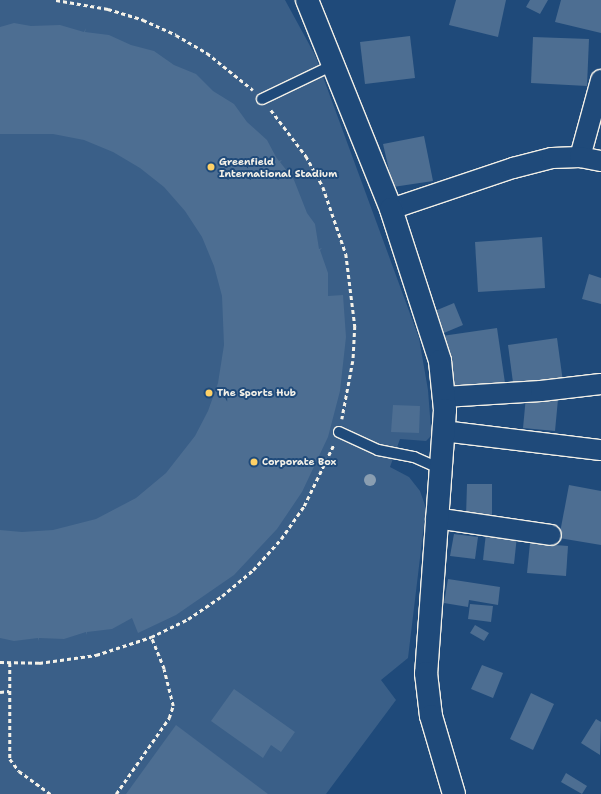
<!DOCTYPE html>
<html>
<head>
<meta charset="utf-8">
<style>
  body { margin:0 }
  #map { position:relative; width:601px; height:794px; overflow:hidden; background:#1f4a7a; font-family:"Shantell Sans",sans-serif }
  div>[style] { position:absolute }
  [style*='--x'] { left:calc(var(--x)*1px); top:calc(var(--y)*1px); width:calc(var(--w)*1px); rotate:calc(var(--a)*1deg) }
  .green>* { inset:0; background:#3a5f88 }
  .building>* { inset:0; background:#4d6e92 }
  .path>* { height:2.5px; margin-top:-1.25px; transform-origin:0; background:repeating-linear-gradient(90deg,#f4f1e8 0 4px,transparent 0 7px) }
  .roads { filter:drop-shadow(1px 0 #f4f1e8) drop-shadow(-1px 0 #f4f1e8) drop-shadow(0 1px #f4f1e8) drop-shadow(0 -1px #f4f1e8) }
  .service>* { height:10px; margin:-5px; padding:0 5px; transform-origin:5px; border-radius:5px; background:#1f4a7a }
  .minor>* { height:20px; margin:-10px; padding:0 10px; transform-origin:10px; border-radius:10px; background:#1f4a7a }
  .tertiary>* { height:22px; margin:-11px; padding:0 11px; transform-origin:11px; border-radius:11px; background:#1f4a7a }
  .trees>* { width:12px; height:12px; margin:-6px; border-radius:50%; background:#8a9eb1 }
  .dots>* { width:11px; height:11px; translate:-50% -50%; box-sizing:border-box; border:2px solid #1f4a7a; border-radius:50% }
  span { translate:-50% -50%; white-space:nowrap; text-align:center; line-height:1.15; -webkit-text-stroke:4px #1f4a7a; paint-order:stroke }
  .poi-label { font-size:10px; color:#f4f1e8; font-weight:700 }
  .left { translate:0 -50%; text-align:left }
</style>
</head>
<body>
<div id="map">
  <div class="green">
    <div style="clip-path:polygon(0 0,285px 0,315px 55px,419px 338px,428px 390px,431px 429px,431px 436px,426px 441px,400px 439px,390px 467px,409px 477px,420px 491px,426px 508px,408px 658px,381px 680px,396px 700px,326px 794px,0 794px)"></div>
  </div>
  <div class="building">
    <div style="clip-path:polygon(456px 0,506px 0,498px 37px,449px 25px)"></div>
    <div style="clip-path:polygon(530px 0,548px 0,540px 14px,526px 7px)"></div>
    <div style="clip-path:polygon(561px 0,601px 0,601px 33px,555px 22px)"></div>
    <div style="clip-path:polygon(14px 23px,31px 26px,60px 25px,84px 32px,86px 28px,85px 32px,109px 35px,131px 45px,154px 51px,174px 65px,196px 74px,213px 91px,234px 104px,247px 122px,267px 140px,276px 157px,279px 161px,282px 160px,280px 162px,294px 180px,307px 213px,315px 224px,319px 249px,322px 248px,320px 250px,328px 273px,328px 296px,343px 295px,346px 337px,340px 391px,328px 437px,302px 492px,277px 529px,234px 575px,176px 615px,138px 633px,132px 618px,112px 629px,87px 632px,87px 635px,86px 632px,64px 639px,39px 638px,39px 641px,38px 638px,14px 641px,0 638px,0 530px,22px 532px,53px 530px,96px 519px,136px 498px,166px 473px,195px 436px,208px 411px,218px 383px,224px 345px,222px 296px,214px 266px,202px 237px,185px 211px,164px 187px,140px 168px,113px 152px,84px 140px,53px 134px,0 134px,0 27px)"></div>
    <div style="clip-path:polygon(410px 36px,415px 78px,365px 84px,360px 42px)"></div>
    <div style="clip-path:polygon(533px 37px,589px 39px,587px 86px,531px 83px)"></div>
    <div style="clip-path:polygon(424px 136px,433px 181px,393px 187px,383px 144px)"></div>
    <div style="clip-path:polygon(542px 237px,545px 288px,478px 292px,475px 242px)"></div>
    <div style="clip-path:polygon(589px 274px,601px 278px,601px 304px,582px 299px)"></div>
    <div style="clip-path:polygon(454px 303px,463px 325px,439px 335px,430px 313px)"></div>
    <div style="clip-path:polygon(497px 328px,505px 383px,450px 392px,442px 336px)"></div>
    <div style="clip-path:polygon(557px 338px,563px 382px,514px 390px,508px 345px)"></div>
    <div style="clip-path:polygon(526px 396px,558px 399px,555px 431px,523px 428px)"></div>
    <div style="clip-path:polygon(393px 405px,420px 406px,419px 433px,391px 432px)"></div>
    <div style="clip-path:polygon(467px 484px,492px 484px,492px 516px,466px 516px)"></div>
    <div style="clip-path:polygon(569px 485px,601px 491px,601px 545px,559px 538px)"></div>
    <div style="clip-path:polygon(486px 533px,517px 536px,514px 564px,483px 560px)"></div>
    <div style="clip-path:polygon(454px 534px,478px 537px,475px 559px,450px 556px)"></div>
    <div style="clip-path:polygon(530px 543px,568px 546px,566px 576px,527px 573px)"></div>
    <div style="clip-path:polygon(448px 579px,500px 587px,498px 605px,469px 600px,468px 607px,444px 603px)"></div>
    <div style="clip-path:polygon(470px 604px,493px 606px,491px 622px,468px 619px)"></div>
    <div style="clip-path:polygon(475px 625px,489px 633px,484px 641px,470px 633px)"></div>
    <div style="clip-path:polygon(482px 665px,503px 673px,493px 698px,471px 689px)"></div>
    <div style="clip-path:polygon(234px 689px,295px 732px,281px 752px,271px 745px,263px 758px,211px 721px)"></div>
    <div style="clip-path:polygon(531px 693px,554px 704px,533px 750px,510px 739px)"></div>
    <div style="clip-path:polygon(596px 719px,601px 722px,600px 755px,581px 743px)"></div>
    <div style="clip-path:polygon(176px 725px,268px 794px,126px 794px)"></div>
    <div style="clip-path:polygon(566px 773px,587px 786px,582px 794px,561px 782px)"></div>
  </div>
  <div class="path">
    <div style="--x:56;--y:0;--w:53;--a:9.8"></div>
    <div style="--x:108;--y:9;--w:37;--a:17"></div>
    <div style="--x:143;--y:20;--w:36;--a:24"></div>
    <div style="--x:176;--y:35;--w:36;--a:30"></div>
    <div style="--x:207;--y:53;--w:59;--a:38.8"></div>
    <div style="--x:271;--y:110;--w:58;--a:52.7"></div>
    <div style="--x:306;--y:156;--w:35;--a:61"></div>
    <div style="--x:323;--y:187;--w:71;--a:71.1"></div>
    <div style="--x:346;--y:254;--w:73;--a:82.9"></div>
    <div style="--x:355;--y:326;--w:35;--a:93"></div>
    <div style="--x:353;--y:361;--w:59;--a:100.7"></div>
    <div style="--x:0;--y:662;--w:39;--a:1"></div>
    <div style="--x:39;--y:663;--w:58;--a:-8"></div>
    <div style="--x:96;--y:655;--w:58;--a:-18.1"></div>
    <div style="--x:151;--y:637;--w:41;--a:-25.9"></div>
    <div style="--x:188;--y:619;--w:41;--a:-34.1"></div>
    <div style="--x:222;--y:596;--w:40;--a:-40"></div>
    <div style="--x:253;--y:570;--w:42;--a:-47.9"></div>
    <div style="--x:281;--y:539;--w:40;--a:-55.1"></div>
    <div style="--x:304;--y:506;--w:69;--a:-64.2"></div>
    <div style="--x:10;--y:663;--w:96;--a:90"></div>
    <div style="--x:10;--y:759;--w:15;--a:53"></div>
    <div style="--x:19;--y:771;--w:39;--a:36"></div>
    <div style="--x:0;--y:692;--w:9;--a:-6"></div>
    <div style="--x:116;--y:794;--w:93;--a:-55.1"></div>
    <div style="--x:169;--y:718;--w:13;--a:-72"></div>
    <div style="--x:173;--y:706;--w:38;--a:-104"></div>
    <div style="--x:164;--y:669;--w:35;--a:-112"></div>
  </div>
  <div class="roads">
    <div class="service">
      <div style="--x:262;--y:99;--w:79;--a:-25.6"></div>
      <div style="--x:339;--y:432;--w:43;--a:24.8"></div>
      <div style="--x:378;--y:450;--w:37;--a:11"></div>
      <div style="--x:414;--y:457;--w:27;--a:24"></div>
    </div>
    <div class="minor">
      <div style="--x:580;--y:157;--w:80;--a:-74.7"></div>
      <div style="--x:391;--y:209;--w:129;--a:-18.6"></div>
      <div style="--x:513;--y:168;--w:40;--a:-14.4"></div>
      <div style="--x:552;--y:158;--w:28;--a:-2"></div>
      <div style="--x:580;--y:157;--w:21;--a:11"></div>
      <div style="--x:444;--y:397;--w:97;--a:-3.5"></div>
      <div style="--x:541;--y:391;--w:60;--a:-6.7"></div>
      <div style="--x:443;--y:431;--w:159;--a:6.9"></div>
      <div style="--x:436;--y:518;--w:116;--a:8.4"></div>
    </div>
    <div class="tertiary">
      <div style="--x:307;--y:0;--w:225;--a:68.1"></div>
      <div style="--x:391;--y:209;--w:160;--a:72.1"></div>
      <div style="--x:440;--y:361;--w:49;--a:84.2"></div>
      <div style="--x:445;--y:410;--w:264;--a:94.1"></div>
      <div style="--x:426;--y:673;--w:43;--a:83.4"></div>
      <div style="--x:431;--y:716;--w:81;--a:73.6"></div>
    </div>
  </div>
  <div class="trees">
    <div style="left:370px;top:480px"></div>
  </div>
  <div class="dots">
    <div style="left:211px;top:167px;background:#ffd166"></div>
    <div style="left:209px;top:393px;background:#ffd166"></div>
    <div style="left:254px;top:462px;background:#ffd166"></div>
  </div>
  <div class="poi-label">
    <span class="left" style="left:219px;top:167px">Greenfield<br>International Stadium</span>
    <span class="left" style="left:217px;top:393px">The Sports Hub</span>
    <span class="left" style="left:262px;top:462px">Corporate Box</span>
  </div>
</div>
</body>
</html>
